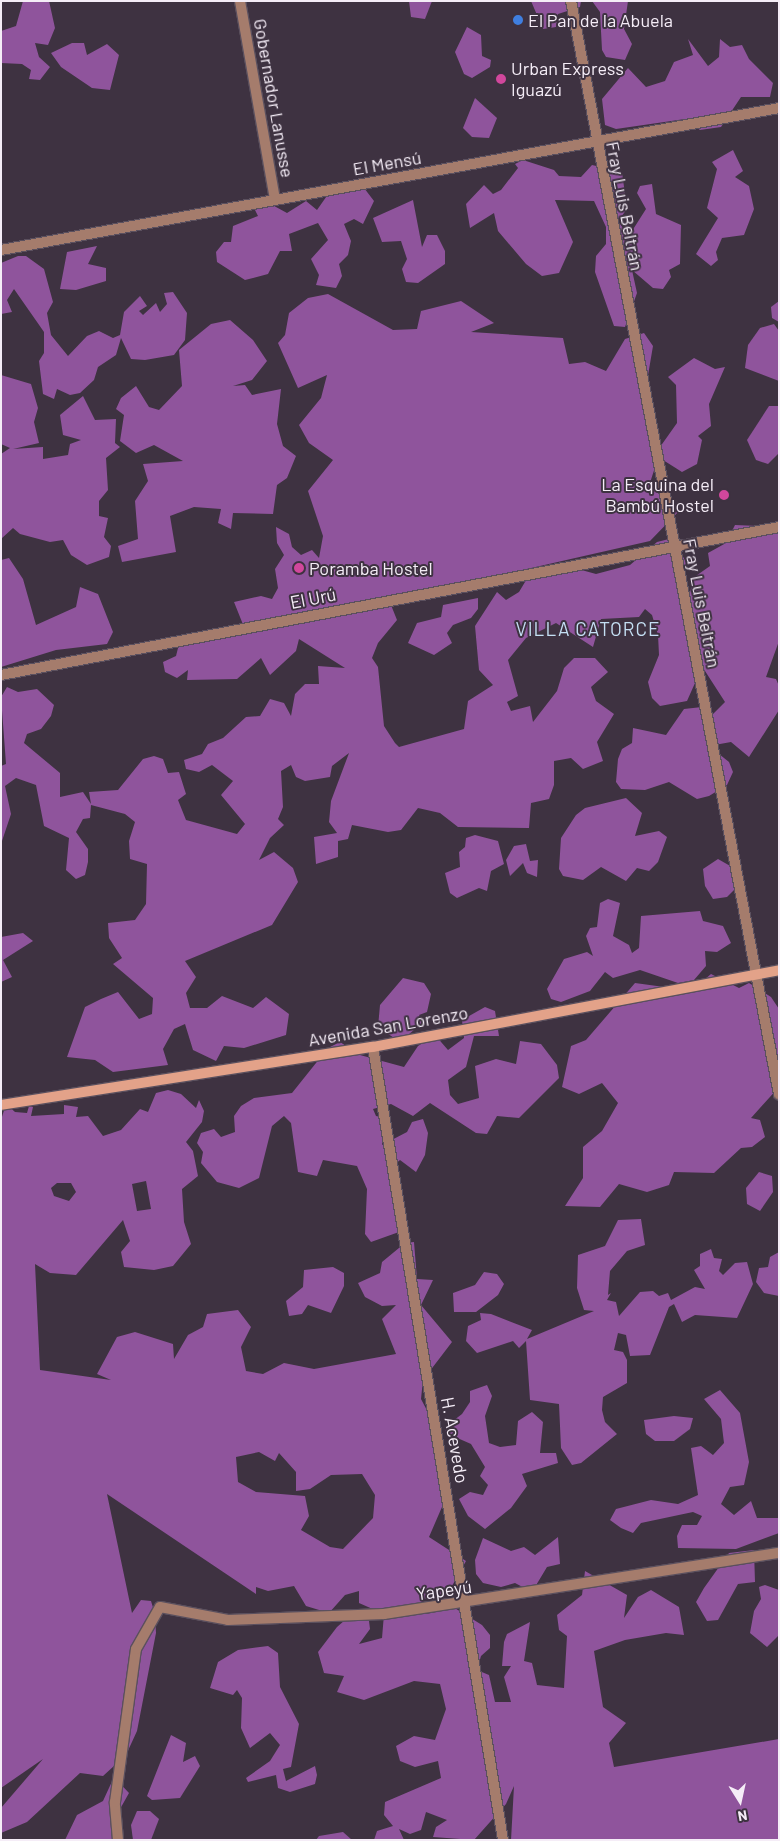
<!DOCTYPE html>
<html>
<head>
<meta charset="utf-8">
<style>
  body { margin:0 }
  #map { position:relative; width:780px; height:1841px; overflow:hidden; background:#3e3241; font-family:Barlow,sans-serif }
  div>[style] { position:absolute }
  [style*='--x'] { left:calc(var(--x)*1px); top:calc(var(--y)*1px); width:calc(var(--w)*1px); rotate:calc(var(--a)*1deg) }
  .forest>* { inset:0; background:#8f549c }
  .roads { filter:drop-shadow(1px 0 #5b505e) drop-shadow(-1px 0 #5b505e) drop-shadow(0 1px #5b505e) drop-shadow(0 -1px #5b505e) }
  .street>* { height:10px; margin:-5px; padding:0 5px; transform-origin:5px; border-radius:5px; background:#a57c6c }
  .secondary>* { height:10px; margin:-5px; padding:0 5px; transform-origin:5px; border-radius:5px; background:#e3a289 }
  .dots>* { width:14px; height:14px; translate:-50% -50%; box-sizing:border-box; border:2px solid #3e3241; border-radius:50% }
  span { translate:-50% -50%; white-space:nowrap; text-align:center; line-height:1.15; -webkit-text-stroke:4px #3e3241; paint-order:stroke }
  .poi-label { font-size:18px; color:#f5edf7 }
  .left { translate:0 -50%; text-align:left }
  .right { translate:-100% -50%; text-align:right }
  .street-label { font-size:18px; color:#f5edf7 }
  .neighbourhood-label { font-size:19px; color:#c4dff3; letter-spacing:1px }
  .frame { position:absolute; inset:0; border:2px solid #f5edf7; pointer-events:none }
  .north { position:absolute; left:715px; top:1776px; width:50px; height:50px; -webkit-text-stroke:4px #3e3241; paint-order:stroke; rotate:170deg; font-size:14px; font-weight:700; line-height:20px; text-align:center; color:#f5edf7 }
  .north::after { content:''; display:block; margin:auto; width:18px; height:22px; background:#f5edf7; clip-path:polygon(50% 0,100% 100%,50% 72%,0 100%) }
</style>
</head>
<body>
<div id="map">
  <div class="forest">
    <div style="clip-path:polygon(23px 1px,49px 1px,55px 28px,48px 45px,35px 43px,39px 57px,50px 67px,40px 80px,29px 79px,31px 70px,22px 64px,1px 63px,1px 31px,16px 26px)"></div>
    <div style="clip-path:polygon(409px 1px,432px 1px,425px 19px,411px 17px)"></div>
    <div style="clip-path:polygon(531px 1px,581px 1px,580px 7px,558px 14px,556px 27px,543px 29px)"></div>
    <div style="clip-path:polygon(592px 1px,628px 1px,624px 29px,632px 44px,625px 60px,606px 57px,602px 50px,600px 12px)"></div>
    <div style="clip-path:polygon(467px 27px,481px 35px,482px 56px,491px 60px,490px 67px,472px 78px,464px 74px,455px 52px)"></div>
    <div style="clip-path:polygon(688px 39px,708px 66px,719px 57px,720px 39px,730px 47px,742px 45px,749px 59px,773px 83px,770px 97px,741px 97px,721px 127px,700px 130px,685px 119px,616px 129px,605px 125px,602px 99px,628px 68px,646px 87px,665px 81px,674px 62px,693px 55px)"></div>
    <div style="clip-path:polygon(72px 43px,84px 43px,87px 55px,107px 44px,119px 55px,110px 90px,92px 88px,61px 67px,51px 53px)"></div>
    <div style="clip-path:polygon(475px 98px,497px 118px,489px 138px,472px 137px,463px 128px)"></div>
    <div style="clip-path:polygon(733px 150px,743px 171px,735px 177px,749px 186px,754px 209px,744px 235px,722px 238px,716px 252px,718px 260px,711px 266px,696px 254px,718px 218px,707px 208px,717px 169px,712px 162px)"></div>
    <div style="clip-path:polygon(523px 160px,554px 170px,559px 176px,581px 177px,592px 165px,622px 172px,627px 209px,618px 221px,628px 235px,625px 242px,646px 209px,637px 193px,640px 186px,652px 184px,656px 214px,681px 225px,680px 264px,669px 270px,671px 277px,663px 289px,653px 288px,632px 270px,637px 293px,625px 327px,614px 326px,595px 272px,596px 256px,606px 244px,606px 227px,594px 201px,555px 200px,573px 242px,559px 273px,542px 276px,526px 264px,498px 231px,494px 213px,470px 228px,466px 204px,484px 185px,493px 194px,501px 190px,518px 168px,515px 164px)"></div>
    <div style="clip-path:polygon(361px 184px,374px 201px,363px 224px,354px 219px,344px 224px,351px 241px,348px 255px,339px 264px,342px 276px,336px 288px,316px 285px,319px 275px,311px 259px,328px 240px,318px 223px,289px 234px,292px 251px,280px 251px,268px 274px,245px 280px,217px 262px,216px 252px,224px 242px,231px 242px,233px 226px,258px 216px,255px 210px,265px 201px,287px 213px,306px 201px,317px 210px,331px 190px)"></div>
    <div style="clip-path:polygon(413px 200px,422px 247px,427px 235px,437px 235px,445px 251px,445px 264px,418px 283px,406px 282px,402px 269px,407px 259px,401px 241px,382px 242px,373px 218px)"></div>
    <div style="clip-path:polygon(97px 246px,88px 264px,106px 268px,106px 281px,76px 290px,60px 289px,67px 252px)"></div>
    <div style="clip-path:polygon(18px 256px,26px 256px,44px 269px,53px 302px,47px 313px,51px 335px,68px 356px,87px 336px,99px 331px,113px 338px,120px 335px,124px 312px,140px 296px,147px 306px,139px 311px,143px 315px,156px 303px,160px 312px,167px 304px,164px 293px,173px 292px,187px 313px,185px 340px,174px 355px,145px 360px,131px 359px,121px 338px,116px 355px,98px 367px,94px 380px,80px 393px,70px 395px,57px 389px,54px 399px,43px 394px,39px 361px,44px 353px,44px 332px,14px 289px,7px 300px,12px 312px,1px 314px,1px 263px)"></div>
    <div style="clip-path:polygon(328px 294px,393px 330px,417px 329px,421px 311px,461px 301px,494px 323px,471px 332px,563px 338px,569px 364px,585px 362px,606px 371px,625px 339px,644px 333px,653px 346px,645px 393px,658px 458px,648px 489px,664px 492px,680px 510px,650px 541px,395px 599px,391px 605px,397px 620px,378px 643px,372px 658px,378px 667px,384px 726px,395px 743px,399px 747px,464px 729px,468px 701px,493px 685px,479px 670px,475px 626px,497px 592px,506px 600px,519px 592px,528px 577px,567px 566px,596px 574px,630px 565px,657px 542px,673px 538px,688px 566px,681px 579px,687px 608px,693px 578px,710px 566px,708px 553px,726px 543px,735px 525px,779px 527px,779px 641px,766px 677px,776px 679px,779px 686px,779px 710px,749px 757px,731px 742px,709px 746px,729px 762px,733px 772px,727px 785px,709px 796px,697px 799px,669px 782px,645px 790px,621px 789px,616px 782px,618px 759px,622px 749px,632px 743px,633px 728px,666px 735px,684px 709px,702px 707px,712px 715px,725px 702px,696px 657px,699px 674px,687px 701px,660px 706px,652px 698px,648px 682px,659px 655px,658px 635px,652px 615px,645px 609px,639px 617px,601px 619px,593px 647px,556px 623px,526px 638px,508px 660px,518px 696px,507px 702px,511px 711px,530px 706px,533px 722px,557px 691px,564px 668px,574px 658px,595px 658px,608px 672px,591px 687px,596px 701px,614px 714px,597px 742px,603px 761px,583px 769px,571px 758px,554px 761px,554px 785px,549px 799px,531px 803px,529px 828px,458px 827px,440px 813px,418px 808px,401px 830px,388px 832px,352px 825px,348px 839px,338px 841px,338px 857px,316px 864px,314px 837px,337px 833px,329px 822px,331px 801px,349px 753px,332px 766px,330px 777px,305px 781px,296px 777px,291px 765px,281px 771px,283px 807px,278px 819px,284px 825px,270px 838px,259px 860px,274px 852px,293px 868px,298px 882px,272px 925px,185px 961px,196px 977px,186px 993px,190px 1008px,207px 1008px,222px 996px,253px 1008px,266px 997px,289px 1014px,286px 1035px,244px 1048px,224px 1046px,216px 1061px,193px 1050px,185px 1024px,174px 1029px,163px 1049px,168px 1065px,113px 1072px,95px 1060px,67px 1057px,85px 1007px,101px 999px,118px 992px,139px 1019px,152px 1014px,153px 998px,113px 964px,122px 958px,109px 938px,108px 923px,135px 920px,146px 904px,147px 864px,130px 859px,129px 841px,135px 822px,125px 814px,91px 805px,90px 818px,83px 819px,76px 832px,88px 849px,88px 862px,85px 875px,76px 879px,66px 870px,69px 838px,44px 826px,36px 785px,16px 778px,5px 786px,11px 814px,1px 844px,1px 766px,6px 764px,1px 697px,7px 687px,18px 692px,37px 689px,54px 705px,51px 716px,41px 729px,27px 734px,24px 743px,60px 773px,60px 797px,83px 792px,91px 804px,89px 792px,118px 790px,143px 759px,154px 756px,163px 759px,168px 773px,179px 772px,186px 794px,178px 800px,186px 820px,237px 834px,245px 824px,221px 795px,233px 781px,212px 765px,199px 772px,186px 769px,184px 760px,202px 754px,208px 744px,223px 738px,246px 717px,260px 716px,270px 699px,284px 703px,291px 716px,295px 694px,305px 684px,319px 684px,318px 666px,345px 668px,299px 639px,296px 651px,270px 675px,261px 658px,237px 679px,187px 680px,188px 670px,177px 678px,165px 672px,163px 662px,176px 656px,179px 644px,244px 627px,234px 602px,261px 596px,272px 599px,278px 588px,275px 569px,284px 555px,277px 543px,276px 527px,289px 534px,292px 547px,301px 555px,312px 550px,319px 558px,323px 536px,308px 491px,333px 460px,309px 443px,299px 425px,321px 398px,327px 375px,298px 388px,278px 343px,285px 335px,289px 313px,308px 298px)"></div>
    <div style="clip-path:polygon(779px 301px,779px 322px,772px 318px,771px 307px)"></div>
    <div style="clip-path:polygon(230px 320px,253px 340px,267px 361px,252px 380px,233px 386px,245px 385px,252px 395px,281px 389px,277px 424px,283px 446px,296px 456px,287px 478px,277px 485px,273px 514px,233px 513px,231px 529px,218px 523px,221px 509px,194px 507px,170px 516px,176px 552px,122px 562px,118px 546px,138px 539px,135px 501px,148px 481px,143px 464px,183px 461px,154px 445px,136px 453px,120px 441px,124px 415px,116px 409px,121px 398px,136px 386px,149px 407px,159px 410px,182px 386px,179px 350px,211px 324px)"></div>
    <div style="clip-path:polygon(774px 324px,779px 331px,779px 381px,745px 368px,748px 345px,760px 328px)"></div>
    <div style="clip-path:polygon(694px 358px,715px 369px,725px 367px,709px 404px,711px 426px,698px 436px,702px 440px,697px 464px,682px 472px,663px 460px,660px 447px,677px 423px,676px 385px,668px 377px)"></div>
    <div style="clip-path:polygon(1px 375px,31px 384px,38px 408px,34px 422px,39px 443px,13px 449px,43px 447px,43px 459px,68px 455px,70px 444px,81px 440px,63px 435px,60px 415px,83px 396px,95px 420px,116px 419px,115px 443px,120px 447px,106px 458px,108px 490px,99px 501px,99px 516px,108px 518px,104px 537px,111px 546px,109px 557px,87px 565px,71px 555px,63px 540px,50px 542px,20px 534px,13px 528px,1px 539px,1px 454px,10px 448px,1px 444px)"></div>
    <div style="clip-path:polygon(769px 406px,779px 406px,779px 453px,768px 464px,756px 460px,747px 440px)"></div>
    <div style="clip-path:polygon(9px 558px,23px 579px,36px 625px,76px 607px,80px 587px,98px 594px,113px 632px,107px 644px,56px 650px,1px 667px,1px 560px)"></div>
    <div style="clip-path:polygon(478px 598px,478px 609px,471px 618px,453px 625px,447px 633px,452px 643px,434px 655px,408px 643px,417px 623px,441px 617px,443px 605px)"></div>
    <div style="clip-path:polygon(626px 798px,642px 813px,635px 836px,659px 831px,667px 837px,658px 862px,649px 871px,637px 868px,626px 881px,601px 867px,583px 880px,563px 876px,559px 869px,561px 838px,576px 815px,585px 808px)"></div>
    <div style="clip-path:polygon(475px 835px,498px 841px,504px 864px,491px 871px,487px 891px,479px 888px,457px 898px,450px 893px,445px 873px,460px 867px,459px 852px,465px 847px,466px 838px)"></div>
    <div style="clip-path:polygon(526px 844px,530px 861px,538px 860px,537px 877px,527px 873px,523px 863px,510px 876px,506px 860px,514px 846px)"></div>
    <div style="clip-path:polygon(718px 859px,732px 867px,736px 888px,727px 897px,713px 899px,705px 886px,703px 869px)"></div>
    <div style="clip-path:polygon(608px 899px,620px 903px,613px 936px,629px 945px,632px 953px,639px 948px,641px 916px,700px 911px,703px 921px,723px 926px,731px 943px,717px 952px,705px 951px,706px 966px,694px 980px,678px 983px,640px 970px,613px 978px,605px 972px,590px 991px,561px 1002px,551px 999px,547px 989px,564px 959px,587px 952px,593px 956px,586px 936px,590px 928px,597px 927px,600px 903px)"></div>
    <div style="clip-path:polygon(23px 933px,33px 941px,3px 960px,12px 977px,1px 982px,1px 937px)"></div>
    <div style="clip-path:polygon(711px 974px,739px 988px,749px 983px,771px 997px,779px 1009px,779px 1087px,751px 1118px,760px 1120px,765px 1137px,752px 1147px,741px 1148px,714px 1173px,674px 1172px,669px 1185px,647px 1192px,619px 1184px,600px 1207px,565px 1206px,583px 1178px,583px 1147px,602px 1131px,618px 1103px,602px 1083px,579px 1094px,562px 1087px,571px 1046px,586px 1040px,635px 983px,679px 989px,697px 986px)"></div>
    <div style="clip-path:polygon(403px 978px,424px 983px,431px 994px,427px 1012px,419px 1015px,423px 1022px,400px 1042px,378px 1027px,380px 1005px)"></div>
    <div style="clip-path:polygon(485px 1007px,495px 1011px,499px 1036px,474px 1036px,466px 1067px,448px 1080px,450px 1095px,458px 1104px,479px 1098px,475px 1066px,496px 1059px,516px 1064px,520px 1041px,541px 1044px,557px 1065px,559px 1078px,519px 1118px,497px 1116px,487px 1134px,476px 1133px,430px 1103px,413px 1116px,391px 1104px,373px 1109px,376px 1116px,385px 1118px,382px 1145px,407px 1132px,412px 1122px,423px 1119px,428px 1133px,425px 1155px,416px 1172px,400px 1160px,393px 1166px,399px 1232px,371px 1242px,365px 1234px,367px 1189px,357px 1166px,323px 1160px,317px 1176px,298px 1172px,291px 1123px,284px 1116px,272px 1126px,259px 1178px,239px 1188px,217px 1182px,201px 1163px,203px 1152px,197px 1143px,201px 1133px,214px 1129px,221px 1137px,235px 1132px,234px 1116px,241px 1106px,254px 1098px,292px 1093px,328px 1048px,340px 1042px,360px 1055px,404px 1067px,418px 1046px,435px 1035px,448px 1050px,464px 1038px,462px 1020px)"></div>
    <div style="clip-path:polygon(evenodd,168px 1090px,181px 1094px,196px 1108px,199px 1100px,204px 1111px,202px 1122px,186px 1142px,193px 1151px,198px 1176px,182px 1189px,184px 1222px,191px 1244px,173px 1266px,154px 1270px,124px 1267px,121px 1252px,130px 1241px,123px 1220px,76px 1275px,50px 1273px,35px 1264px,40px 1370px,111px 1380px,97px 1374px,117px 1337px,135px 1332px,173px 1344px,174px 1359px,188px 1335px,203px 1327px,207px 1314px,238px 1310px,251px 1327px,241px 1347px,246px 1371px,263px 1374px,284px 1363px,314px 1369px,396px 1354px,382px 1319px,396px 1305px,382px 1306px,365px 1297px,358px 1283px,380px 1273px,382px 1262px,405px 1243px,414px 1242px,417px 1279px,433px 1280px,421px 1305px,452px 1342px,423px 1380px,421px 1399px,444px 1443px,445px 1500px,429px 1537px,466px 1561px,447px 1595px,423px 1599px,426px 1614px,436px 1612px,445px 1602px,482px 1625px,490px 1635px,490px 1648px,481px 1656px,477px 1670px,489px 1675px,495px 1702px,511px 1702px,504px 1677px,511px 1666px,502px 1666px,504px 1642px,507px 1634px,530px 1622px,524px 1661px,532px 1663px,537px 1685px,564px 1688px,567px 1636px,559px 1630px,557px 1615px,582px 1595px,585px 1571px,627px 1595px,624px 1618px,638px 1597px,651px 1590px,679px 1607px,684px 1635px,666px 1633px,625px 1640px,594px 1651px,603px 1707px,626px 1723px,609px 1743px,614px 1767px,779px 1739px,779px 1840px,511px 1840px,514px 1786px,506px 1804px,474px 1840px,433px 1837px,436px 1827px,447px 1820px,426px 1812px,421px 1830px,410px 1834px,399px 1829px,404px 1840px,374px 1840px,377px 1831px,393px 1826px,384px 1815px,385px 1802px,441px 1778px,438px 1761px,415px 1767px,400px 1761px,396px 1746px,414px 1736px,435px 1740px,446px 1709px,440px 1684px,414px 1681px,364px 1700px,337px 1692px,344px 1676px,324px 1673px,318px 1652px,337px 1627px,352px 1614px,368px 1613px,370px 1629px,359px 1644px,382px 1638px,384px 1614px,359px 1603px,359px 1591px,345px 1595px,329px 1613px,306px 1606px,294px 1586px,268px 1591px,256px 1587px,256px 1594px,107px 1494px,132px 1613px,141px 1600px,151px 1601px,155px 1614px,156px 1633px,137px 1731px,126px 1755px,103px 1776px,80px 1773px,27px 1822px,1px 1833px,1px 1808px,43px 1759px,1px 1788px,1px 1120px,6px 1104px,15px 1112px,27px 1113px,29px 1106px,33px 1107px,31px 1116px,64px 1114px,64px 1105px,78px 1107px,76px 1117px,88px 1116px,103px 1136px,121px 1130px,140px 1109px,148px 1112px,156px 1093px,168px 1090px,146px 1181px,151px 1209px,137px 1211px,132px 1184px,146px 1181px,168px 1090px,57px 1183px,71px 1183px,76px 1192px,69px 1201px,54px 1196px,51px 1188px,57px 1183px,168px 1090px,259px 1452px,275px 1461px,279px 1453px,296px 1472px,296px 1491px,310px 1489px,331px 1475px,362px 1474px,375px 1495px,373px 1518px,343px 1549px,330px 1547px,301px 1530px,309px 1516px,305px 1496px,256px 1492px,238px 1482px,236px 1457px,259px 1452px)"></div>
    <div style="clip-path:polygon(759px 1172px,772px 1176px,773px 1192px,760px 1211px,747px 1204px,746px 1188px)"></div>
    <div style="clip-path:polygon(641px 1219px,645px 1245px,627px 1251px,610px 1271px,608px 1295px,611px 1293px,607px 1300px,616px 1302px,619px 1316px,640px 1292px,653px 1291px,659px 1296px,668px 1293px,671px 1300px,695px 1287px,705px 1289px,694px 1270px,700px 1266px,700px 1254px,711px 1249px,714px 1258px,722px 1259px,719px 1271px,723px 1275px,735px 1263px,747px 1262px,753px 1284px,737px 1318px,695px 1315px,682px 1322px,674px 1304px,669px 1307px,650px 1355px,630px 1356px,626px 1335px,618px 1333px,614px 1350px,623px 1352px,627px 1360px,627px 1383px,603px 1397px,602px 1410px,605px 1422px,617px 1434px,581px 1463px,572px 1465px,561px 1448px,559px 1404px,530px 1400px,526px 1341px,519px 1348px,513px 1341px,477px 1353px,466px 1341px,468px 1326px,481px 1320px,480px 1313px,491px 1314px,532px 1330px,527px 1339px,594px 1311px,584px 1310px,577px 1288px,578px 1255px,605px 1246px,618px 1220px)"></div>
    <div style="clip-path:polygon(779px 1252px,779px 1296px,764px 1293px,756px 1282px,759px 1268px,768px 1267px,770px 1257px)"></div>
    <div style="clip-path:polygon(333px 1267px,344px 1273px,344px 1286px,331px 1313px,308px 1305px,302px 1314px,289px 1316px,286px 1301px,303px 1287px,304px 1270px)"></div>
    <div style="clip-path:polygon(484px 1272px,497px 1274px,504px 1284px,498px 1295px,476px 1312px,454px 1312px,453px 1293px,475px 1285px)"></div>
    <div style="clip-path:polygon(487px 1385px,492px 1396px,485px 1416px,489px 1443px,500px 1447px,516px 1445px,518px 1421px,532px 1412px,543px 1422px,540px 1453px,556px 1453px,558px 1463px,522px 1474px,527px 1486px,511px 1508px,485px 1529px,468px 1516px,459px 1499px,470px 1492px,483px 1495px,488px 1485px,480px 1476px,485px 1467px,471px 1444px,446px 1433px,445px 1427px,462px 1414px,470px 1402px,470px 1391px)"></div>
    <div style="clip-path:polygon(720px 1390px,740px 1413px,749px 1462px,744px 1485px,730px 1487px,721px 1504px,734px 1515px,751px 1501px,757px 1518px,779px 1518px,779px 1533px,736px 1549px,678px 1548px,677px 1536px,682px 1525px,697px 1525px,702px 1516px,693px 1512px,641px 1523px,633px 1533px,621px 1528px,610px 1520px,616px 1509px,651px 1500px,678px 1504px,698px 1495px,691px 1448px,701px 1446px,713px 1455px,724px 1443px,721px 1419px,704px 1399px)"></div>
    <div style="clip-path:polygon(674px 1416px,693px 1418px,690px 1429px,674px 1441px,655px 1441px,646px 1434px,644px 1420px)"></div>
    <div style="clip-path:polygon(558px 1537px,560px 1564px,547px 1567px,532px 1592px,515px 1583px,501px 1587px,483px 1583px,476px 1574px,475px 1560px,483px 1538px,511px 1551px,524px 1547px,535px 1555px)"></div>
    <div style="clip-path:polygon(754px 1550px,755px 1582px,738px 1584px,718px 1620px,707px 1621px,696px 1602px,704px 1588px,729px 1553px)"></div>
    <div style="clip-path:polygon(765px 1585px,779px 1590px,779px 1635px,767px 1647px,750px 1633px,754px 1611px,761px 1599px,759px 1587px)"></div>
    <div style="clip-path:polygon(268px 1646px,278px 1653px,280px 1687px,299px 1724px,291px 1767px,283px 1769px,286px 1781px,315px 1766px,317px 1775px,315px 1784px,290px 1792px,278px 1788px,276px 1775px,248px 1782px,246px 1778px,270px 1761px,280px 1745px,270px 1733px,250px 1748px,241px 1728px,242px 1698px,237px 1690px,233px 1695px,210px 1688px,218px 1662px,238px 1650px)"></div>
    <div style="clip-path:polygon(171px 1735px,186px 1743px,183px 1762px,195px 1756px,200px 1766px,180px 1798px,152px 1800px,147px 1796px)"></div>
    <div style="clip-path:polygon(114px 1777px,129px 1793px,115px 1818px,116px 1840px,65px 1840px,77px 1815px,103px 1801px)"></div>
    <div style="clip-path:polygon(137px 1811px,150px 1811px,159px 1819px,151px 1840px,133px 1840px,131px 1825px)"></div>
    <div style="clip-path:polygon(343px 1832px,352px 1840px,316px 1840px,319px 1836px)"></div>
  </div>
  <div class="roads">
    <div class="street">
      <div style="--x:240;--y:1;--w:201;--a:80"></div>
      <div style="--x:571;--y:1;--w:1113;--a:79.23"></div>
      <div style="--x:1;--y:250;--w:791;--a:-10.34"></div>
      <div style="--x:1;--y:675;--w:792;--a:-10.77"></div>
      <div style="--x:373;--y:1047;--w:804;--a:80.69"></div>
      <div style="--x:118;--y:1840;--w:38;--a:-95"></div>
      <div style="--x:115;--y:1802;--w:154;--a:-82.2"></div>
      <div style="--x:136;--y:1649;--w:48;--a:-60.3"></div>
      <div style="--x:160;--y:1607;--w:69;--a:10.8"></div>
      <div style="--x:228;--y:1620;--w:156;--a:-2.2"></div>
      <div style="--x:384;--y:1614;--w:400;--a:-8.8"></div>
    </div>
    <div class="secondary">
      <div style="--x:1;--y:1105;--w:376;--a:-8.9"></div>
      <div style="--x:373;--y:1047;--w:413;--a:-10.7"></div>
    </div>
  </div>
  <div class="dots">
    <div style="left:518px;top:20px;background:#3f7fe0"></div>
    <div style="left:501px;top:79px;background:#d1479c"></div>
    <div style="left:724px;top:495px;background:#d1479c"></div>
    <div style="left:299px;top:568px;background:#d1479c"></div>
  </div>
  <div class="poi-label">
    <span class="left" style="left:528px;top:20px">El Pan de la Abuela</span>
    <span class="left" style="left:511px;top:79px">Urban Express<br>Iguazú</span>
    <span class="right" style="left:714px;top:495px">La Esquina del<br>Bambú Hostel</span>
    <span class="left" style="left:309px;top:568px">Poramba Hostel</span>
  </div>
  <div class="street-label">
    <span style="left:274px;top:98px;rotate:80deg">Gobernador Lanusse</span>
    <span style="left:387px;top:163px;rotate:-10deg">El Mensú</span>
    <span style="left:625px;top:206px;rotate:79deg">Fray Luis Beltrán</span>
    <span style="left:313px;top:598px;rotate:-11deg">El Urú</span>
    <span style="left:702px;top:603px;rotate:79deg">Fray Luis Beltrán</span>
    <span style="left:388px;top:1026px;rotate:-10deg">Avenida San Lorenzo</span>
    <span style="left:455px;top:1440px;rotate:80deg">H. Acevedo</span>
    <span style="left:444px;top:1590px;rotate:-8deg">Yapeyú</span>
  </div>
  <div class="neighbourhood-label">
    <span style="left:588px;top:629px">VILLA CATORCE</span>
  </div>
  <div class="frame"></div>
  <div class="north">N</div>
</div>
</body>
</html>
